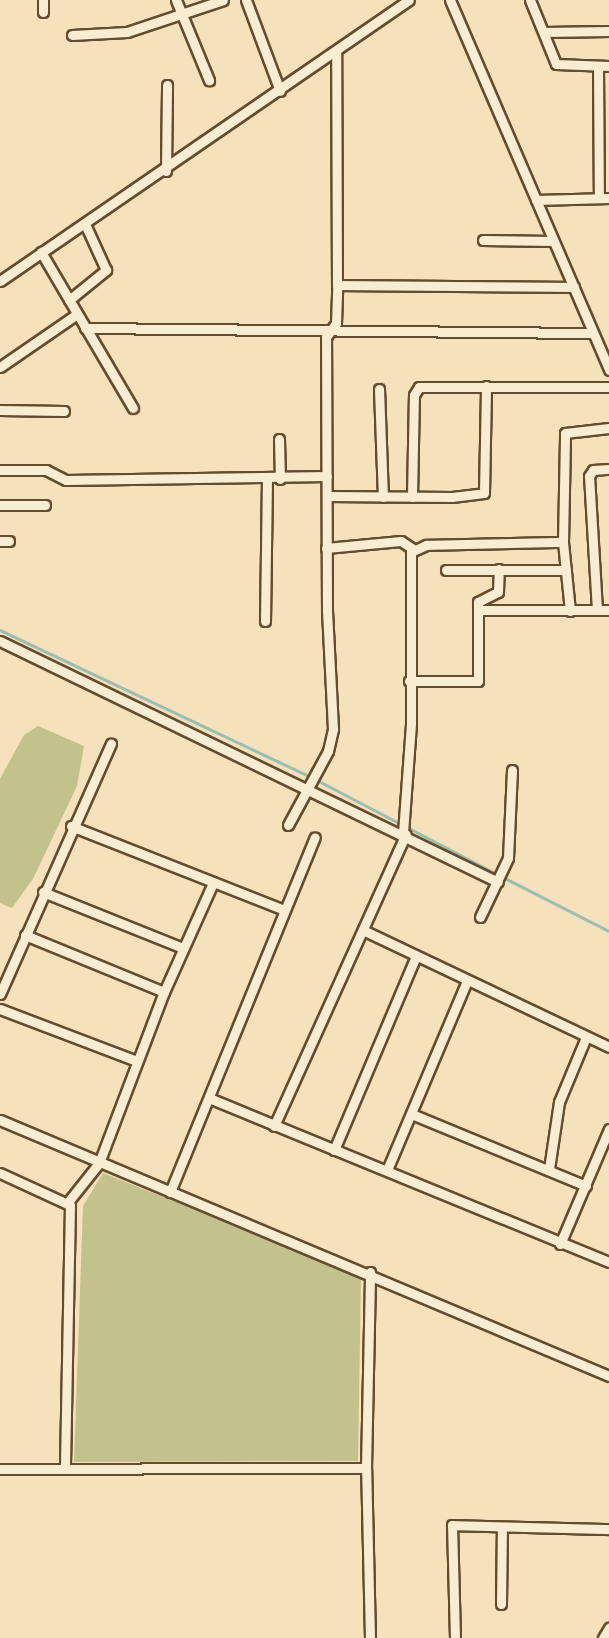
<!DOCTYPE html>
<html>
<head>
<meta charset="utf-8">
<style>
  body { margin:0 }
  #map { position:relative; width:609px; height:1638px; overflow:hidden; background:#f5e1bc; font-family:Alegreya,serif }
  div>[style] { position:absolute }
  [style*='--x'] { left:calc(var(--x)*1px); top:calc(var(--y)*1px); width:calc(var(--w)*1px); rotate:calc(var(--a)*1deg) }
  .green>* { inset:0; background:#c3c18c }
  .stream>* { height:2.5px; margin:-1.25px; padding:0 1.25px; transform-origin:1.25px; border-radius:1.25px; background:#9cbdb2 }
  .roads { filter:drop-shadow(2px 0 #644c2f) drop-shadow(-2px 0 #644c2f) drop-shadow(0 2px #644c2f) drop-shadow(0 -2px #644c2f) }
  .minor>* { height:9px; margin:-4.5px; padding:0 4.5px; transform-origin:4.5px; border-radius:4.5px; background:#f8ecd3 }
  span { translate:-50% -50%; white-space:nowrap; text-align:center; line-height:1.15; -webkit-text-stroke:6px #f8ecd3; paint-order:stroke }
</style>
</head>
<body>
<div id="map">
  <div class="green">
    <div style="clip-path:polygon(38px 726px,84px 746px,77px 786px,33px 879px,12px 908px,0 903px,0 779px,24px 735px)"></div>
    <div style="clip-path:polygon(103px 1173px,361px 1276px,358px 1461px,74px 1462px,83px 1206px)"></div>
  </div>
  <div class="stream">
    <div style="--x:0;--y:630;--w:344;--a:25.3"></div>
    <div style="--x:317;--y:780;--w:95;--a:27.6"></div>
    <div style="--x:407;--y:827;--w:102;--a:27.6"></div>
    <div style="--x:503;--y:877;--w:119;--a:27"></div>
  </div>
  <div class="roads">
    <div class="minor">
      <div style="--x:176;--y:0;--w:87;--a:67.6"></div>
      <div style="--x:246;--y:0;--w:97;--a:69.5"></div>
      <div style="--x:450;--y:0;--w:403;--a:66.7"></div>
      <div style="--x:530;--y:0;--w:69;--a:67.9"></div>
      <div style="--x:556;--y:64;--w:53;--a:2.2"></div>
      <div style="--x:43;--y:12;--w:12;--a:-90"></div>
      <div style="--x:544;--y:32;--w:65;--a:-0.9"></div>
      <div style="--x:72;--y:35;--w:55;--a:-3.1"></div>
      <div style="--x:127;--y:32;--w:101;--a:-18.4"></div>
      <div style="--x:598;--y:66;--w:131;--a:89.6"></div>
      <div style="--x:166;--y:171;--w:86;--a:-89.3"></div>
      <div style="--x:536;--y:200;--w:73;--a:-1.6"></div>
      <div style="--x:483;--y:240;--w:70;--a:0.8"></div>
      <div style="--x:41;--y:252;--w:181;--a:59.5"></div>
      <div style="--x:0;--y:281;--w:496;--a:-34.5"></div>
      <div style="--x:337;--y:285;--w:237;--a:0.5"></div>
      <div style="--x:69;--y:300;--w:48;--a:-39"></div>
      <div style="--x:106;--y:270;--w:51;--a:-114.5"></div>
      <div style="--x:85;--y:328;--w:507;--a:0.57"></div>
      <div style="--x:0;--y:367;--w:93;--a:-34.5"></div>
      <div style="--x:379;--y:389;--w:108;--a:87.9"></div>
      <div style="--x:0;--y:410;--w:64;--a:0.9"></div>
      <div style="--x:279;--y:439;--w:40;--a:88.6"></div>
      <div style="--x:0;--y:470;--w:46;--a:0"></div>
      <div style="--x:46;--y:470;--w:22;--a:27"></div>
      <div style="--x:66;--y:480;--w:261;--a:-0.9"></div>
      <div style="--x:327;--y:496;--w:125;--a:0.5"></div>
      <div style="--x:452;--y:497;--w:32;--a:-7"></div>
      <div style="--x:484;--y:493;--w:107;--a:-88.9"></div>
      <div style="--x:412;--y:497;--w:102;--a:-88.9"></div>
      <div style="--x:414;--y:395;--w:9;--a:-58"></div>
      <div style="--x:419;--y:387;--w:190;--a:0"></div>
      <div style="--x:0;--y:505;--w:45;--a:0"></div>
      <div style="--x:0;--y:541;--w:9;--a:0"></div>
      <div style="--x:326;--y:548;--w:75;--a:-5.3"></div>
      <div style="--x:401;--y:541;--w:14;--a:34"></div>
      <div style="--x:446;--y:570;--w:120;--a:0"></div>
      <div style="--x:480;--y:610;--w:129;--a:0"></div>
      <div style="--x:597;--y:610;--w:134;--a:-93.4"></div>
      <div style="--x:589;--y:476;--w:7;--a:-56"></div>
      <div style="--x:593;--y:470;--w:16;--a:-4"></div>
      <div style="--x:570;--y:611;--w:69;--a:-95.8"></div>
      <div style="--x:563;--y:542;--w:109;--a:-88.9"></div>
      <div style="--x:565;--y:433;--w:44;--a:-6.5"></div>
      <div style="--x:265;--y:621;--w:141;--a:-89.2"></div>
      <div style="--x:0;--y:641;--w:553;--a:25.82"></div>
      <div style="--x:409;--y:681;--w:69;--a:0"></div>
      <div style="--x:478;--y:681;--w:79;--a:-90"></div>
      <div style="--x:478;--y:602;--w:22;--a:-27"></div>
      <div style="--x:498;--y:592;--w:23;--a:-88"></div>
      <div style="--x:288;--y:825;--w:84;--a:-61.6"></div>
      <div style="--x:328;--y:751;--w:23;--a:-77"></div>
      <div style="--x:333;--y:729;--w:118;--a:-92.9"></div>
      <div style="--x:327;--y:611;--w:274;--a:-90.2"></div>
      <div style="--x:326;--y:337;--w:17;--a:-54"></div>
      <div style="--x:336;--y:323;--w:38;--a:-88"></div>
      <div style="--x:337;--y:285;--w:234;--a:-90.2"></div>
      <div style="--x:71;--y:826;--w:229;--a:21.5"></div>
      <div style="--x:403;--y:833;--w:110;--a:-85.8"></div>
      <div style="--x:411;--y:723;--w:171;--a:-90"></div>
      <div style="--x:411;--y:552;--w:17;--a:-25"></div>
      <div style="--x:426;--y:545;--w:137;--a:-1.3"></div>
      <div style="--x:43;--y:892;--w:151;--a:21.8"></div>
      <div style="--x:480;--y:917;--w:65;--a:-64.6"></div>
      <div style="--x:508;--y:858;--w:88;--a:-87.4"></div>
      <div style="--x:365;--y:931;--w:270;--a:25.4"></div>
      <div style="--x:25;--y:935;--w:150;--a:22.3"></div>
      <div style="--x:0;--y:994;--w:274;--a:-66.1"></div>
      <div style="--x:0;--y:1009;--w:147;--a:20.8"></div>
      <div style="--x:209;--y:1098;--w:432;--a:22.3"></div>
      <div style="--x:414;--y:1115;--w:186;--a:22.4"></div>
      <div style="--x:0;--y:1120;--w:661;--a:22.8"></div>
      <div style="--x:274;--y:1126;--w:320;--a:-65.7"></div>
      <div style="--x:334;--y:1150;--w:211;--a:-67.1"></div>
      <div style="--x:549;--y:1169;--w:68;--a:-81.5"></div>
      <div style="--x:559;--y:1102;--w:70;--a:-67.4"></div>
      <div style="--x:387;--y:1170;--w:205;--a:-67.1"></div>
      <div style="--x:0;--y:1173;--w:77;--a:24.6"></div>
      <div style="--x:70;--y:1205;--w:264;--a:91.1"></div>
      <div style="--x:170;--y:1192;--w:383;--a:-67.8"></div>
      <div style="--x:68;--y:1202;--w:50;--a:-51.5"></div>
      <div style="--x:99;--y:1163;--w:183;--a:-69.2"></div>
      <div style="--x:164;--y:992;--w:120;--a:-65.8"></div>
      <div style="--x:560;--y:1244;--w:125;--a:-66.9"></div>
      <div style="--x:0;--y:1469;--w:366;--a:-0.2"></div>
      <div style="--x:501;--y:1604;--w:77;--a:-89.3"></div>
      <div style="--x:370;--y:1638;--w:170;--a:-91.3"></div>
      <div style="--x:366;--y:1468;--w:196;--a:-88.8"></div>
      <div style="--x:455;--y:1638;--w:113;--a:-91.5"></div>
      <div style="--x:452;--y:1525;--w:157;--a:1.5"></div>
      <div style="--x:603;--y:1638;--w:12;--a:-59"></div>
    </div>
  </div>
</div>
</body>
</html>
